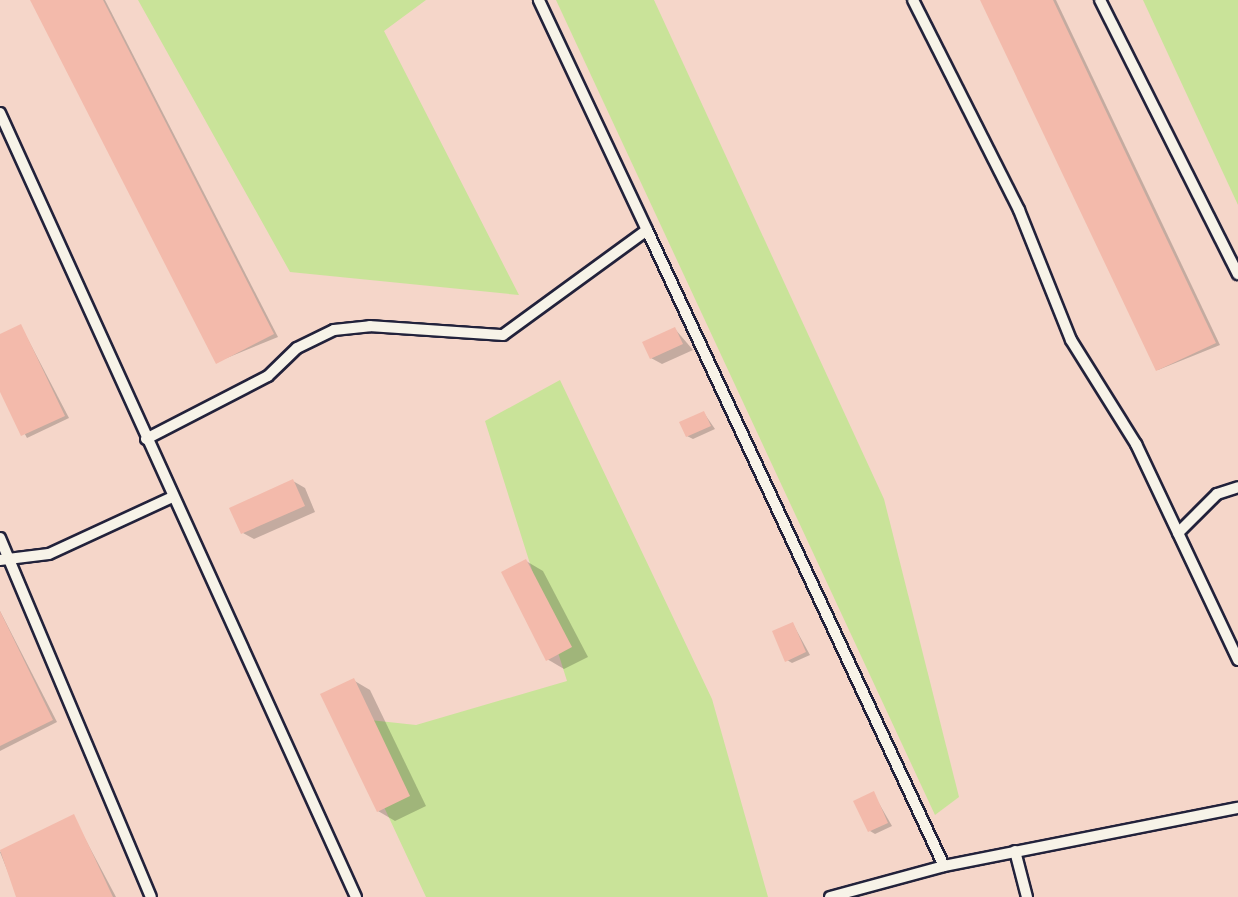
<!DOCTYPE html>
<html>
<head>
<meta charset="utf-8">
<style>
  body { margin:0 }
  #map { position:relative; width:1238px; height:897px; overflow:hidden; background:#f6e2d6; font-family:Pangolin,sans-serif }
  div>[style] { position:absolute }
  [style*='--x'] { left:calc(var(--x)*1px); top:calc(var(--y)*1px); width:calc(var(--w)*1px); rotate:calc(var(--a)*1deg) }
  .built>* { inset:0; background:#f5d6c9 }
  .green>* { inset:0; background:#c9e399 }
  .shadow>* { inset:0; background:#0003 }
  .building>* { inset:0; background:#f3baab }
  .roads { filter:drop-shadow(2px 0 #22223b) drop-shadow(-2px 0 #22223b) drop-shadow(0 2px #22223b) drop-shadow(0 -2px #22223b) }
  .lane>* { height:10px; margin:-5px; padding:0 5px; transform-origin:5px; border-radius:5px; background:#f7f3e8 }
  span { translate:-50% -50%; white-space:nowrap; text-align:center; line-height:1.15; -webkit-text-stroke:5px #f7f3e8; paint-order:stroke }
</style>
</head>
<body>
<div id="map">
  <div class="built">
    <div style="clip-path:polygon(0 0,1238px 0,1238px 897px,0 897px)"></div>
  </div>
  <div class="green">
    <div style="clip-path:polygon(138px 0,426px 0,384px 31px,519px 295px,290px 272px)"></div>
    <div style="clip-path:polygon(556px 0,654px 0,884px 499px,959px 797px,935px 815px)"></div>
    <div style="clip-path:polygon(1143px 0,1238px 0,1238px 205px)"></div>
    <div style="clip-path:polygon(560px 380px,712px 699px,768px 897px,426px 897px,342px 717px,416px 725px,567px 681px,485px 421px)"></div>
  </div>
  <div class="shadow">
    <div style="clip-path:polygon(31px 0,105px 0,278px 337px,217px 362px)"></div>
    <div style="clip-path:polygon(982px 0,1056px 0,1220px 345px,1158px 370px)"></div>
    <div style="clip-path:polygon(21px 326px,69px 418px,27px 438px,0 388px,0 336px)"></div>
    <div style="clip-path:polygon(675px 329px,693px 350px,662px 364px,651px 358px)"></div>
    <div style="clip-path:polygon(704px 413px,715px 429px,693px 439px,687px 436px)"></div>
    <div style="clip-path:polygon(293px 481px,305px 488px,315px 512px,254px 539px,243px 533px)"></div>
    <div style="clip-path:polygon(526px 561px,543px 571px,588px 657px,564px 669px,547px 659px)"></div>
    <div style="clip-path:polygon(0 611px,57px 722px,0 751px)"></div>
    <div style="clip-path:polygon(793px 624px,810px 655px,792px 663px,787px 660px)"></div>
    <div style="clip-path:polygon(353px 680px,370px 690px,426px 806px,395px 821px,378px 811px)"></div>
    <div style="clip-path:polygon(873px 793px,892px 826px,875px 834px,870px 831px)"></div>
    <div style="clip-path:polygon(73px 816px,116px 897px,18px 897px,0 852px)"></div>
  </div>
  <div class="building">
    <div style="clip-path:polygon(30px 0,103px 0,274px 334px,216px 364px)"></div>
    <div style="clip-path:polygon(980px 0,1053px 0,1216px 343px,1156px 371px)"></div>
    <div style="clip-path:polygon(21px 324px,65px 416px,21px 436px,0 392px,0 334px)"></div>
    <div style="clip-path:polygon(675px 327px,683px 344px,650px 359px,642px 342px)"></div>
    <div style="clip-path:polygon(704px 411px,711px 426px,686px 437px,679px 422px)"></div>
    <div style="clip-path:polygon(293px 479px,305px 506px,241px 534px,229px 508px)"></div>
    <div style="clip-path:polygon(526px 559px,572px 647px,546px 661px,501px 572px)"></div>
    <div style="clip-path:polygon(0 611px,53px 720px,0 746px)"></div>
    <div style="clip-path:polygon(793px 622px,806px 652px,785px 662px,772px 631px)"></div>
    <div style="clip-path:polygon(354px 678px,410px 796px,377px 812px,320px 694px)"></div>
    <div style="clip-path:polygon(874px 791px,888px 823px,868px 832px,853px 801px)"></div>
    <div style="clip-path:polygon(74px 814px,113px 897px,16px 897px,0 850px)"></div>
  </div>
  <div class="roads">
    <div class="lane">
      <div style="--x:913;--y:0;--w:235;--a:63.2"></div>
      <div style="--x:1019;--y:210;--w:140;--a:68.2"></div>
      <div style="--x:1071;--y:340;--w:123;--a:58"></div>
      <div style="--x:1136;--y:444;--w:239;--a:64.7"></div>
      <div style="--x:1100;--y:0;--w:307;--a:63.3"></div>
      <div style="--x:0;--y:113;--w:861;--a:65.58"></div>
      <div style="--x:647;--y:230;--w:702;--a:64.97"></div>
      <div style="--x:146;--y:439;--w:137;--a:-27.3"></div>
      <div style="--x:268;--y:376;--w:40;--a:-44"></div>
      <div style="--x:297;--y:348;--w:41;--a:-25.9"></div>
      <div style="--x:334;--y:330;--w:36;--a:-6"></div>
      <div style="--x:370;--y:326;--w:133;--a:3.9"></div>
      <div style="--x:503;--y:335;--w:178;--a:-36.1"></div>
      <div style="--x:647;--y:230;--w:254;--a:-115.2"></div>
      <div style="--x:1178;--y:533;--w:55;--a:-45"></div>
      <div style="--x:1217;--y:494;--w:22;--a:-18"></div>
      <div style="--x:0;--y:538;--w:389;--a:67.2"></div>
      <div style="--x:0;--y:560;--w:49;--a:-7"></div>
      <div style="--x:49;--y:554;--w:133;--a:-24.8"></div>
      <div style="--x:1015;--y:851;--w:48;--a:75.4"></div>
      <div style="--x:830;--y:897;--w:118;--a:-15.2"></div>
      <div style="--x:944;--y:866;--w:300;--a:-11.2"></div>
    </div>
  </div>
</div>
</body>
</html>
